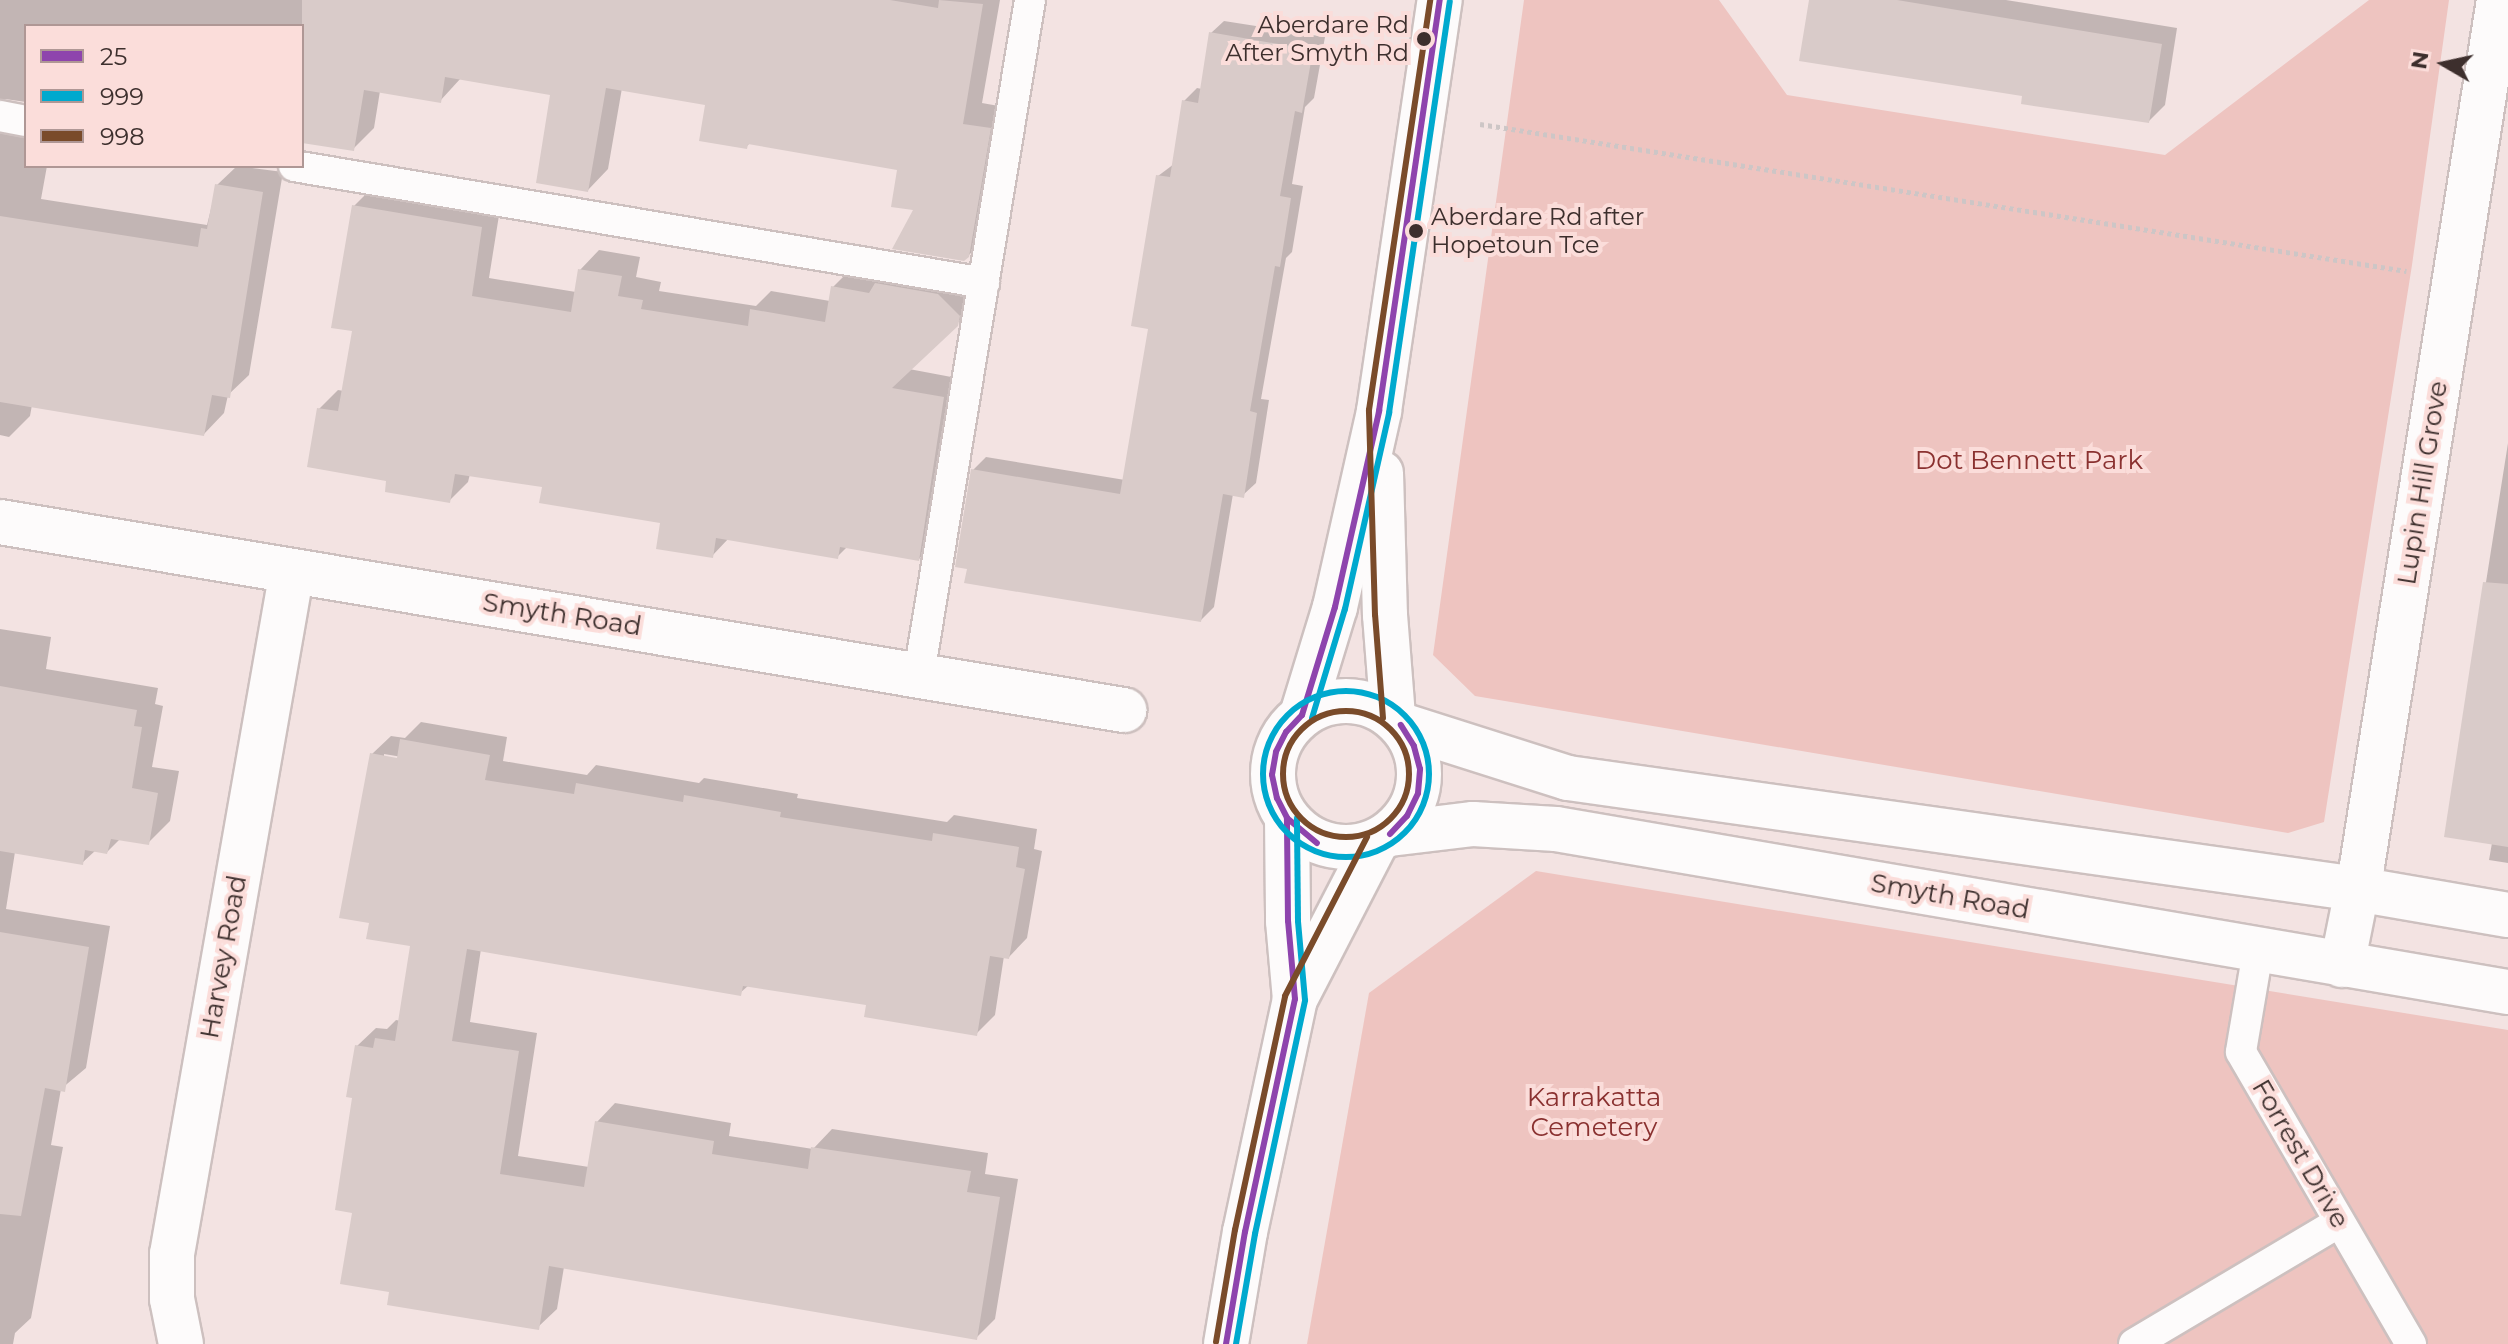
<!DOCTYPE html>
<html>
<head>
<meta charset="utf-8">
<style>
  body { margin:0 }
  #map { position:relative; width:2508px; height:1344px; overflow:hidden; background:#f3e3e2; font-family:Montserrat,sans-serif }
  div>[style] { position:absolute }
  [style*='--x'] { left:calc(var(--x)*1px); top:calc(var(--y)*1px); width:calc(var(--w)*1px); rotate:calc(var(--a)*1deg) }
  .green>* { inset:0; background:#eec4c0 }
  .shadow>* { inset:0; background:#0003 }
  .building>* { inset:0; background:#d9cbc9 }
  .path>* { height:5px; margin-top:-2.5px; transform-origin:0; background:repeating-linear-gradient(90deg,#cdc6c6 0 4px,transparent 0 8px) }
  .roads { filter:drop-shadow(2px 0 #cdc0bf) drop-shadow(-2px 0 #cdc0bf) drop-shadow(0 2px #cdc0bf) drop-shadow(0 -2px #cdc0bf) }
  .lane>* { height:30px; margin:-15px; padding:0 15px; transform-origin:15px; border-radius:15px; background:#fdfbfb }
  .street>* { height:44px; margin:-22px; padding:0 22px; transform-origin:22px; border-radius:22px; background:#fdfbfb }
  .secondary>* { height:44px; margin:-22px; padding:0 22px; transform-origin:22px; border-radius:22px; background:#fdfbfb }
  .secondary>.ring { margin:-22px; padding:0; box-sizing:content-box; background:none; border:44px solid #fdfbfb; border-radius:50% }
  .bus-1>* { height:6px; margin:-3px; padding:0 3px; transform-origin:3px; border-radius:3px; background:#8e44ad }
  .bus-2>* { height:6px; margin:-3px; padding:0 3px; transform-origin:3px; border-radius:3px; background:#00a9ce }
  .bus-2>.ring { margin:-3px; padding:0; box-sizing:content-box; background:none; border:6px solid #00a9ce; border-radius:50% }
  .bus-3>* { height:6px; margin:-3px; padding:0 3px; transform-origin:3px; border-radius:3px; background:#7a4b2a }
  .bus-3>.ring { margin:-3px; padding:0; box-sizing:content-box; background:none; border:6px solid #7a4b2a; border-radius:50% }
  .dots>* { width:22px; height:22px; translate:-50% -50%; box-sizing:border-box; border:4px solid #fbddda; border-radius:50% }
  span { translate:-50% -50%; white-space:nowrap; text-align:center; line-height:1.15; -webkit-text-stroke:8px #fbddda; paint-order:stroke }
  .bus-label { font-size:24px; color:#3d2f2d }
  .right { translate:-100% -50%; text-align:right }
  .left { translate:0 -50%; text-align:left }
  .park-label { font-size:26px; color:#8a3130 }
  .street-label { font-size:26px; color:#3d2f2d }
  .legend { position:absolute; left:24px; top:24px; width:280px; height:144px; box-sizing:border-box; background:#fbddda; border:2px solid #af9795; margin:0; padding:10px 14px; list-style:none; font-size:24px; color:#3d2f2d }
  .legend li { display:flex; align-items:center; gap:16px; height:40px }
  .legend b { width:40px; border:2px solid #af9795 }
  .north { position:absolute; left:2404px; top:24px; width:80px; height:80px; -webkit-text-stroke:6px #fbddda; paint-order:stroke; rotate:279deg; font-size:22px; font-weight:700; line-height:32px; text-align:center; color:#3d2f2d }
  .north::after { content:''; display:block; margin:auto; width:28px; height:36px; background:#3d2f2d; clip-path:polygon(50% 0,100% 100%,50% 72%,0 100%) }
</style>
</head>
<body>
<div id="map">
  <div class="green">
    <div style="clip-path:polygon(1524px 0,1719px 0,1787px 95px,2165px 155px,2369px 0,2449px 0,2412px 265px,2324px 822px,2288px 833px,1475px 696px,1433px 655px)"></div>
    <div style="clip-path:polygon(1536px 871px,2508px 1030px,2508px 1344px,1307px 1344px,1369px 993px)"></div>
  </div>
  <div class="shadow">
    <div style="clip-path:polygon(0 0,1000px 0,982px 103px,1010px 108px,989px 234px,968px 256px,917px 209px,899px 168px,750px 143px,746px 147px,707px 103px,622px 88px,608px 169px,588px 190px,552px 93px,461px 78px,440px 101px,380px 91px,374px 128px,353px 149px,302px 141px,302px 26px,26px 26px,26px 102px,5px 99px,9px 110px,26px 114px,26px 166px,47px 166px,41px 199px,207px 225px,217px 185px,237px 166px,283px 172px,249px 375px,228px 395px,224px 413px,204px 434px,32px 405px,30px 416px,9px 437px,0 435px)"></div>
    <div style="clip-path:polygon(1811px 0,2006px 0,2177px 28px,2165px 105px,2149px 121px,2024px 95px)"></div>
    <div style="clip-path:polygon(1224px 21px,1325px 37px,1314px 98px,1305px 107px,1292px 184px,1303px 186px,1292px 252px,1286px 258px,1261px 399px,1269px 400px,1256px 483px,1243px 495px,1233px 494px,1214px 607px,1201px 620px,973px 470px,986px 457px,1125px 480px,1151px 328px,1158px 176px,1174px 164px,1184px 101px,1197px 88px,1202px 89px,1211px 33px)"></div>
    <div style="clip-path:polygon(373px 187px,500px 209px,489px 278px,576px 292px,580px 270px,599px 250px,640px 257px,636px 277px,661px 282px,659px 291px,756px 306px,771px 291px,830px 301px,833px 287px,852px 268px,958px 275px,976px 305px,909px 369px,962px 379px,938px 540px,919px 559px,848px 546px,837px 557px,729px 538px,712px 556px,663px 521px,544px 486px,470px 474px,468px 482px,449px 501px,389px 479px,319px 409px,338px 390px,344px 391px,354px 329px,354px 206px)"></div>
    <div style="clip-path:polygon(2508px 443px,2508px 863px,2489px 860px,2492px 843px,2446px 835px)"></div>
    <div style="clip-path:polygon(0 629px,51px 637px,46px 669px,158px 688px,155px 704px,163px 706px,152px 767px,179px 771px,170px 821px,148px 843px,121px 838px,107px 852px,96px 850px,82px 863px,15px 852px,6px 909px,110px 926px,86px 1068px,61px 1089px,51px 1145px,63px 1147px,31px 1318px,15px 1333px,13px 1344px,0 1344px)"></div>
    <div style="clip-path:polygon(evenodd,421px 722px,507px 737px,503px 761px,587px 775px,596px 765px,699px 783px,704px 778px,798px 794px,797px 798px,947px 822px,954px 815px,1037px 829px,1034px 849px,1042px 851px,1027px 938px,1009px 957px,1004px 956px,995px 1015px,976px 1034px,868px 1003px,749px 985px,740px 993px,481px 949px,470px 1022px,537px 1033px,518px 1156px,589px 1167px,597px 1122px,615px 1103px,731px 1123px,729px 1136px,813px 1149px,832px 1129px,988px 1153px,985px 1174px,1018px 1179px,995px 1319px,976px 1338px,564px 1267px,557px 1309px,538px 1327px,391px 1290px,355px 1211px,357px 1046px,376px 1028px,387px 1029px,396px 1020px,401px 1021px,413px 944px,371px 921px,372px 754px,391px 736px,405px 738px,421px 722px,384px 754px,408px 758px,384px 758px,384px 754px)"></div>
  </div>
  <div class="building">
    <div style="clip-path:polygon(302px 0,890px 0,938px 8px,939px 0,983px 4px,963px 124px,991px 128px,969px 257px,964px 261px,892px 249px,913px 210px,891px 207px,897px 170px,748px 144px,747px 149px,699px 141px,705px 105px,606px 88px,588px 192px,536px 183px,550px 95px,445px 77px,441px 103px,364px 90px,354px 151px,302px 143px)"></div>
    <div style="clip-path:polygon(1809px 0,1897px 0,2162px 44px,2149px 123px,2021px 104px,2022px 96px,1799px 61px)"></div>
    <div style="clip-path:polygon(1209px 32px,1313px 50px,1302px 113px,1295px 111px,1280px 196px,1291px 198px,1280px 267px,1275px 266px,1250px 411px,1257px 413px,1244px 498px,1223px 494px,1201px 622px,964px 583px,967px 569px,955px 567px,971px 469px,1120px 494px,1148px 329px,1131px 326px,1156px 175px,1170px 177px,1182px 100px,1198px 103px)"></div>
    <div style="clip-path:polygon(215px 184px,263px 192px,230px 398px,212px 395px,204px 436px,0 402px,0 216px,198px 247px,201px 228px,207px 229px)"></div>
    <div style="clip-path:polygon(352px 205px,482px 227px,472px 296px,571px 312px,578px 269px,622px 276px,618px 296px,643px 300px,641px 309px,748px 326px,750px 309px,825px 322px,831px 286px,869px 293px,875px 283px,938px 294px,960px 316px,958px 326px,892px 388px,944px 397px,919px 561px,840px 547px,838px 559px,716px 538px,713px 558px,656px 549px,660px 523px,539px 503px,542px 487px,455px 474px,450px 503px,385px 492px,386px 481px,307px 467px,317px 408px,338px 411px,352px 331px,331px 328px)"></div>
    <div style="clip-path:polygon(2483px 582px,2508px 584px,2508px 847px,2444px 837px)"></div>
    <div style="clip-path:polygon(0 686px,137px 710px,134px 726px,142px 727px,132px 788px,158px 793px,149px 845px,111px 839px,107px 854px,85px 850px,83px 865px,0 851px)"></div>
    <div style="clip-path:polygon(400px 739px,490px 755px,485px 780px,574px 794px,576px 783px,683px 802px,684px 795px,781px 812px,780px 817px,932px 841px,933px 833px,1019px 847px,1016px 867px,1025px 869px,1009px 959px,990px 956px,977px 1036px,864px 1017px,866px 1005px,743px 986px,741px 996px,467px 949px,452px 1041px,519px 1051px,500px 1174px,584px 1187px,595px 1121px,714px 1141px,712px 1154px,808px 1169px,811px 1147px,971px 1171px,967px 1192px,1000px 1197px,977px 1340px,549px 1266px,539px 1330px,387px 1305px,389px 1292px,340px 1284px,352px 1213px,335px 1210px,352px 1098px,346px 1097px,355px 1045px,373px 1048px,375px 1038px,395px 1041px,410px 946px,366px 939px,369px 923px,339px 918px,370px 753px,397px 758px)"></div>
    <div style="clip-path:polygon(0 932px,89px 947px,65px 1092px,45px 1088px,21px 1216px,0 1214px)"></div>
  </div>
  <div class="path">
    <div style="--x:1480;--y:124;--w:938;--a:9.02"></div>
  </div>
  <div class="roads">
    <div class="lane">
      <div style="--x:0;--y:116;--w:26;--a:11"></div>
      <div style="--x:294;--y:166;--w:700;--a:9.62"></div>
      <div style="--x:919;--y:674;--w:683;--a:-80.65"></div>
      <div style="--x:2258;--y:951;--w:102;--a:99.6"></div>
      <div style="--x:2241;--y:1052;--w:338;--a:59.8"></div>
      <div style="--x:2134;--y:1344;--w:237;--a:-30.7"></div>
    </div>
    <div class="street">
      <div style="--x:0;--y:522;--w:1140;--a:9.5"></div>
      <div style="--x:2342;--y:965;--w:101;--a:-78.6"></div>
      <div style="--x:2362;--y:866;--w:877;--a:-81.01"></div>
      <div style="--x:181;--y:1344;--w:46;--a:-101.3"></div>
      <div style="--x:172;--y:1299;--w:45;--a:-90"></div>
      <div style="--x:172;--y:1254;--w:693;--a:-80.04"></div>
    </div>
    <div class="secondary">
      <div style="--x:1381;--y:473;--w:142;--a:88.4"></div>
      <div style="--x:1385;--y:615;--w:102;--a:85.5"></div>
      <div class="ring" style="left:1273px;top:701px;width:102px;height:102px"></div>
      <div style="--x:1302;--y:715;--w:113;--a:-73"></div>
      <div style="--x:1335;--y:607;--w:201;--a:-77.3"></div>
      <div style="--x:1379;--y:411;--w:416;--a:-81.6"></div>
      <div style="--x:1401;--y:725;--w:175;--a:17.6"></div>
      <div style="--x:1568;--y:778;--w:797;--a:8.01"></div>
      <div style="--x:2357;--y:889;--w:153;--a:9.8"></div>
      <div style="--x:1287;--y:818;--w:103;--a:89.4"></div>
      <div style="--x:1288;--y:921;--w:78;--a:84.9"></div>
      <div style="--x:1390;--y:834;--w:84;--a:-6.9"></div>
      <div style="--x:1473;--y:824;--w:83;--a:3.4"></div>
      <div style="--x:1556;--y:829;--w:966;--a:9.72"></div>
      <div style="--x:1226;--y:1344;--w:114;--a:-80.4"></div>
      <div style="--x:1245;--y:1232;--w:238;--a:-77.9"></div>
      <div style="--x:1295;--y:999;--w:177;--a:-62.7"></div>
    </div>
  </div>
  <div class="bus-1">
    <div style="--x:1302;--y:715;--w:113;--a:-73"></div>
    <div style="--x:1335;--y:607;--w:201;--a:-77.3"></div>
    <div style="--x:1379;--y:411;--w:416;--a:-81.6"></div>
    <div style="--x:1302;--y:715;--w:23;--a:133"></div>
    <div style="--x:1286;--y:732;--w:22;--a:117"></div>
    <div style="--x:1276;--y:752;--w:23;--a:100"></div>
    <div style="--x:1272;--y:775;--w:24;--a:78"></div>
    <div style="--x:1277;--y:798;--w:22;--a:63"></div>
    <div style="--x:1287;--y:818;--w:39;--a:40"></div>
    <div style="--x:1390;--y:834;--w:25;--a:-47"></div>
    <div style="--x:1407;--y:816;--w:25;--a:-64"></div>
    <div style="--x:1418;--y:793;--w:24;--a:-85"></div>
    <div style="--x:1420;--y:769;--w:24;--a:-105"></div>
    <div style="--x:1414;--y:746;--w:25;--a:-122"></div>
    <div style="--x:1226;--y:1344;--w:114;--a:-80.4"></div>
    <div style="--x:1245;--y:1232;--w:238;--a:-77.9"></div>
    <div style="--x:1295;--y:999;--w:78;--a:-95.1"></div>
    <div style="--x:1288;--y:921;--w:103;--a:-90.6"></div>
  </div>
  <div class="bus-2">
    <div class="ring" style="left:1263px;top:691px;width:160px;height:160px"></div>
    <div style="--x:1312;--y:718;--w:114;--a:-73.2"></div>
    <div style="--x:1345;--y:609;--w:201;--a:-77.3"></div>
    <div style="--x:1389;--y:413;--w:416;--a:-81.6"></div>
    <div style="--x:1236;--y:1344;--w:112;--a:-80.2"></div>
    <div style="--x:1255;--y:1234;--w:239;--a:-77.9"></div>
    <div style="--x:1305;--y:1000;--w:79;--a:-95.1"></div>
    <div style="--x:1298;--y:921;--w:103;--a:-90.6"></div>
  </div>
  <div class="bus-3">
    <div class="ring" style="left:1283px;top:711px;width:120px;height:120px"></div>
    <div style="--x:1383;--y:718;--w:103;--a:-94.4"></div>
    <div style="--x:1375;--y:615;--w:205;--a:-91.7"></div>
    <div style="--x:1369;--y:410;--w:415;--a:-81.5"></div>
    <div style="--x:1216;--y:1342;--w:114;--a:-80.4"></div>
    <div style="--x:1235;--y:1230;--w:239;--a:-77.9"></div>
    <div style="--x:1285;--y:996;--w:179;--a:-62.7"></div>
  </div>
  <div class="dots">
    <div style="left:1424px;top:39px;background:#3d2f2d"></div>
    <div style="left:1416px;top:231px;background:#3d2f2d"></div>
  </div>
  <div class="bus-label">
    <span class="right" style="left:1409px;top:39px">Aberdare Rd<br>After Smyth Rd</span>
    <span class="left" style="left:1431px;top:231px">Aberdare Rd after<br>Hopetoun Tce</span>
  </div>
  <div class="park-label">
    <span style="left:2029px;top:461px">Dot Bennett Park</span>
    <span style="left:1594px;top:1113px">Karrakatta<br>Cemetery</span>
  </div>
  <div class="street-label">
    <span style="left:2423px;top:483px;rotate:-81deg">Lupin Hill Grove</span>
    <span style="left:562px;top:615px;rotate:9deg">Smyth Road</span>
    <span style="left:1950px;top:897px;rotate:10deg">Smyth Road</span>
    <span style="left:224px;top:957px;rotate:-80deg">Harvey Road</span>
    <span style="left:2300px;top:1154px;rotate:60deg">Forrest Drive</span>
  </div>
  <ul class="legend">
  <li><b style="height:10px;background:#8e44ad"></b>25</li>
  <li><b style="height:10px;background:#00a9ce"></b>999</li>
  <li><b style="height:10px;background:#7a4b2a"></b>998</li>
  </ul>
  <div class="north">N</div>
</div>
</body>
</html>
